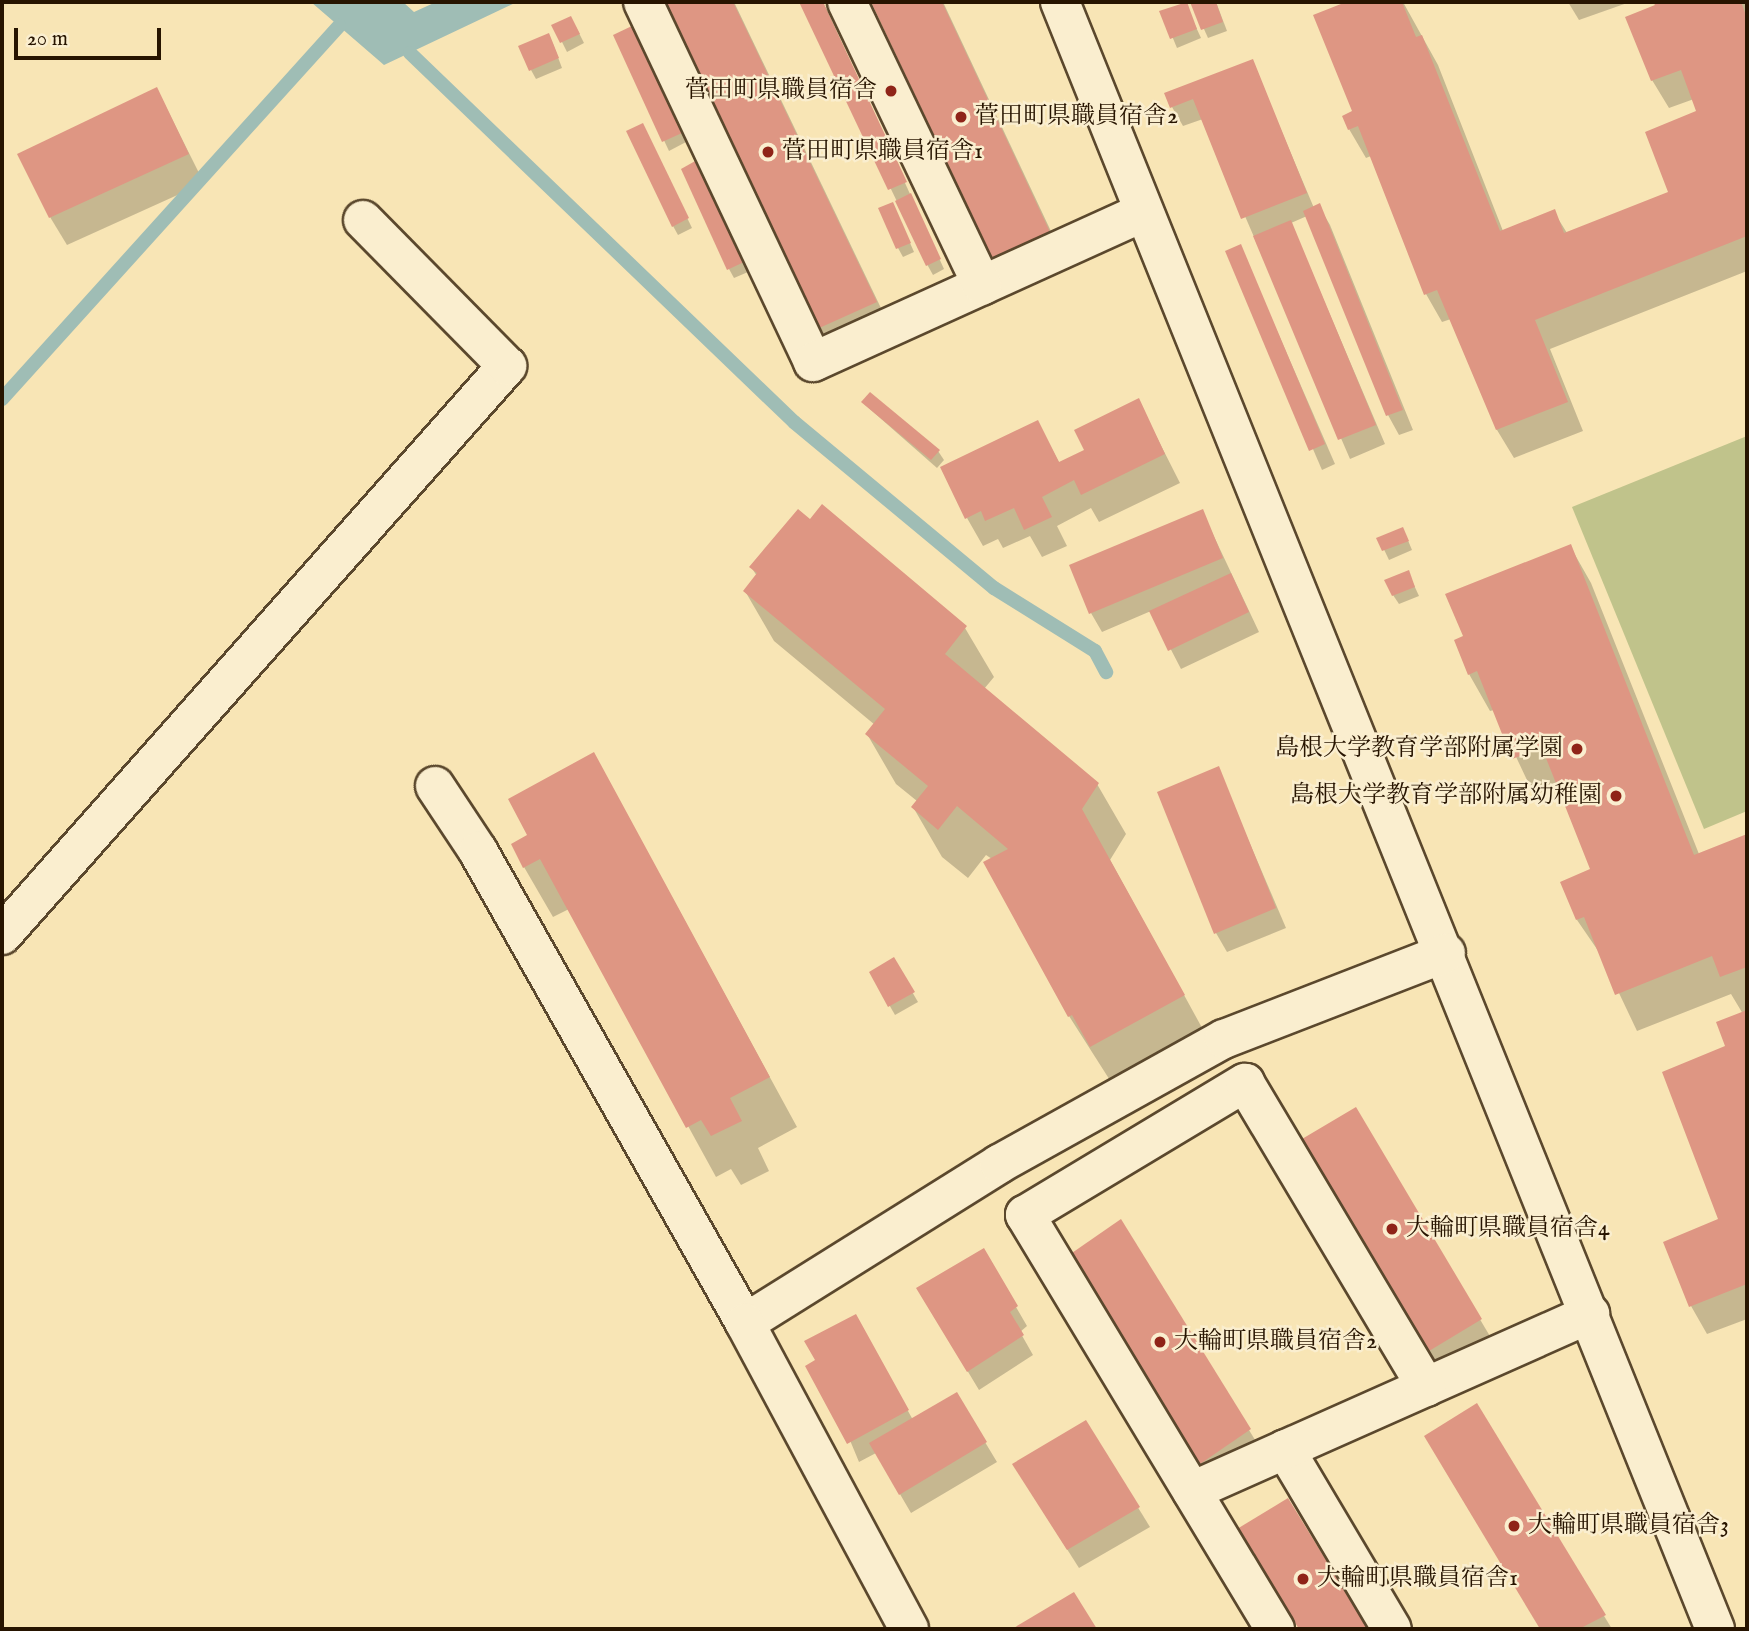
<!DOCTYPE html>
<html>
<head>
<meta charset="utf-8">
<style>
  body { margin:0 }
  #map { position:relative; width:1749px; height:1631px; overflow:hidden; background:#f8e5b5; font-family:"IM FELL English","Noto Serif JP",serif }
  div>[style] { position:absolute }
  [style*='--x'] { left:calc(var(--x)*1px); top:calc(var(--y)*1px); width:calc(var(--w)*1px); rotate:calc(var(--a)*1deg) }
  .green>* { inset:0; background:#c0c38b }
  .water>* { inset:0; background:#9fbdb5 }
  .shadow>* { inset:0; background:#0003 }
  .stream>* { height:14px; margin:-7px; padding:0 7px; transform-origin:7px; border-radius:7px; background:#9fbdb5 }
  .building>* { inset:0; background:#de9683 }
  .roads { filter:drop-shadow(2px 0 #5b482d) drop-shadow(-2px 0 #5b482d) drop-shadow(0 2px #5b482d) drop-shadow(0 -2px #5b482d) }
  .minor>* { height:38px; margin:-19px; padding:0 19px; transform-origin:19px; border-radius:19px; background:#faeecf }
  .dots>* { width:19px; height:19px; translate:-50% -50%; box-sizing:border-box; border:4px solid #faeecf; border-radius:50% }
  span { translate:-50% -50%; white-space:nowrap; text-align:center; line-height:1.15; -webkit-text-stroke:5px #faeecf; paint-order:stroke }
  .poi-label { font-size:24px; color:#271400 }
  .right { translate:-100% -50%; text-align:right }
  .left { translate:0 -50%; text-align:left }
  .frame { position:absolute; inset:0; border:4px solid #271400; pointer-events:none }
  .scale { position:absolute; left:14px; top:28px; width:147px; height:32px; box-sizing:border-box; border:4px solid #271400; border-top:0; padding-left:9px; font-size:21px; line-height:24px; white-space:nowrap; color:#271400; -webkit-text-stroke:5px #faeecf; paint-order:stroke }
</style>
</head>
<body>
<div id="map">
  <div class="green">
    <div style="clip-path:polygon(1747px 436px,1747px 811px,1704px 829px,1572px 507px)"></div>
  </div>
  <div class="water">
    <div style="clip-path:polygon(311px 2px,403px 2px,414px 12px,436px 2px,517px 2px,384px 65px)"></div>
  </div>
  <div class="shadow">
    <div style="clip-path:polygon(661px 2px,734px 2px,892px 331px,835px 357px)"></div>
    <div style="clip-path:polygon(801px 2px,823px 2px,944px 269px,933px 275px,928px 266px)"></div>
    <div style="clip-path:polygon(873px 2px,943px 2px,1065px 261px,1010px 286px)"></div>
    <div style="clip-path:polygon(1192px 2px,1216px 2px,1227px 31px,1208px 38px)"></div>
    <div style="clip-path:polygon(1351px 2px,1403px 2px,1438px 65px,1503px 231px,1554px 212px,1567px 233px,1671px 193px,1699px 112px,1694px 99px,1669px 108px,1652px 80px,1655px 2px,1744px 2px,1747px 9px,1747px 271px,1550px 349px,1583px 431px,1514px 458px,1497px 430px,1451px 319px,1442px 322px,1426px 294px,1371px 156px,1366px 158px,1349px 129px,1354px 112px,1316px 16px)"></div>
    <div style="clip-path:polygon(1568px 2px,1630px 2px,1579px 20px)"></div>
    <div style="clip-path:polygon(1185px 3px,1201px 38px,1177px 48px,1162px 12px)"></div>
    <div style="clip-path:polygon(554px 26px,576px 27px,584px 43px,567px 52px)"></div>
    <div style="clip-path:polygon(615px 36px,638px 37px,686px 142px,669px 151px)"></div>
    <div style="clip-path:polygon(553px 44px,562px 68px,536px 79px,531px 70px)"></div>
    <div style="clip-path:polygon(1252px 61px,1314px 208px,1319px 206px,1330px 225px,1413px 430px,1399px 435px,1388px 415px,1307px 216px,1291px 223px,1385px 444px,1350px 459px,1203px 119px,1183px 126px,1172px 107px)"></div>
    <div style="clip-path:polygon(157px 89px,204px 183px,67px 245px,50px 217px)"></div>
    <div style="clip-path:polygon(647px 134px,692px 228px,678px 235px,673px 226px)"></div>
    <div style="clip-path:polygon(701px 171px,748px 272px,734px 278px,729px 269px)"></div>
    <div style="clip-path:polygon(897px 213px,914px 252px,903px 257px,898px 248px)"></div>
    <div style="clip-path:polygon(1240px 246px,1335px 464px,1322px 470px,1228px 252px)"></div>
    <div style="clip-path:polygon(1138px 400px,1180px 483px,1099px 522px,1091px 508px,1057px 526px,1067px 546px,1042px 557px,1030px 536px,1003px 548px,998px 539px,983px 546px,967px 518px,1038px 423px,1060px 464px,1086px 451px)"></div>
    <div style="clip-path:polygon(863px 403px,938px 451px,944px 460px,937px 468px)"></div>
    <div style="clip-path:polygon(1202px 511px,1259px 632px,1181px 669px,1151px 611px,1102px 632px,1091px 613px)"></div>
    <div style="clip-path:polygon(1407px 538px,1412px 550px,1389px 560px,1379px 539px)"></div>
    <div style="clip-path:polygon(1570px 546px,1591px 583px,1699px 854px,1747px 836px,1747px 1319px,1707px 1334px,1691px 1306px,1721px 1220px,1727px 1047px,1743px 1014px,1731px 994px,1637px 1031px,1601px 955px,1577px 920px,1592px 870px,1559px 786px,1534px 795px,1494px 710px,1490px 711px,1469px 674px,1465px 637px)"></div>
    <div style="clip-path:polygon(751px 567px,965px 628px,994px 677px,984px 689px,1097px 784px,1126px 834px,1110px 860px,1212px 1046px,1120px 1096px,1069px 1016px,992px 859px,986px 855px,968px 878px,942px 857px,913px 807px,917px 801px,896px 784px,867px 734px,875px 725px,774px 641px,745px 591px,757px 576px)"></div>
    <div style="clip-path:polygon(1408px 572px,1419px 596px,1399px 604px,1393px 595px)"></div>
    <div style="clip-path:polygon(594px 754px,797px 1127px,758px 1148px,769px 1171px,741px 1185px,731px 1169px,716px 1177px,569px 909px,553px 917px,524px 867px,530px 835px)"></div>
    <div style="clip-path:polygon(1218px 769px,1286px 928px,1227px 952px,1216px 933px)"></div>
    <div style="clip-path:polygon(893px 959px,918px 1002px,895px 1015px,871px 973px)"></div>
    <div style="clip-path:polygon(1355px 1109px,1497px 1348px,1446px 1379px,1321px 1168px)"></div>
    <div style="clip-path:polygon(983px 1250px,1027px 1326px,1020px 1332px,1033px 1355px,979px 1390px,929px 1307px)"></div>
    <div style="clip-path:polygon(1088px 1284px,1249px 1430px,1266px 1458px,1217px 1492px)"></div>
    <div style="clip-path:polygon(855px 1316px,913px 1420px,956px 1394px,997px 1462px,911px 1513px,876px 1453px,859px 1462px,817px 1361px)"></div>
    <div style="clip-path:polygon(1476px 1406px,1612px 1629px,1541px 1629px,1442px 1465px)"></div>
    <div style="clip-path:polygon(1086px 1423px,1150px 1527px,1079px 1568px,1025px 1483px)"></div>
  </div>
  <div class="stream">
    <div style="--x:410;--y:53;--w:533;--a:43.86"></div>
    <div style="--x:794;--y:422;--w:260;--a:39.7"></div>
    <div style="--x:994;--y:588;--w:119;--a:32"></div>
    <div style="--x:1095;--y:651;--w:24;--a:62"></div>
    <div style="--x:2;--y:399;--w:503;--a:-47.9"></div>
  </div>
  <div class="building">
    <div style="clip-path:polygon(659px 2px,733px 2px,877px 302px,817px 329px)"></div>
    <div style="clip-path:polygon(799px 2px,823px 2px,907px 182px,888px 190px)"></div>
    <div style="clip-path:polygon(871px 2px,942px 2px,1050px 232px,992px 259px)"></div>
    <div style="clip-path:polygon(1187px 2px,1197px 29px,1170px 39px,1159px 11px)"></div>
    <div style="clip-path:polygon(1190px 2px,1216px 2px,1223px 22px,1201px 30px)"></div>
    <div style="clip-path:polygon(1346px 2px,1402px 2px,1416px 37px,1422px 35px,1500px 231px,1555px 209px,1564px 233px,1668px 192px,1645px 132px,1696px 111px,1681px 70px,1651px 81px,1625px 17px,1655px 5px,1653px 2px,1741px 2px,1747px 18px,1747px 236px,1535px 320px,1568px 402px,1496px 430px,1437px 290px,1424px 295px,1358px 126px,1348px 130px,1342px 116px,1352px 111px,1313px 15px)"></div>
    <div style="clip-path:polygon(571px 16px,580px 34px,560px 43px,551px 25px)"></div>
    <div style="clip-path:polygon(634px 25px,682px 133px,662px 142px,613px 35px)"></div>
    <div style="clip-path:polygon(549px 33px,559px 58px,529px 71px,518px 46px)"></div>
    <div style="clip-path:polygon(1253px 59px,1307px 193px,1241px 219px,1193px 99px,1170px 108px,1164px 93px)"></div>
    <div style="clip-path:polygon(157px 87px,189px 154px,49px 218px,17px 154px)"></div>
    <div style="clip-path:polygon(643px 123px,689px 218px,672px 227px,626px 131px)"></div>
    <div style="clip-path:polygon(697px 160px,744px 262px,727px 270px,681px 169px)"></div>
    <div style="clip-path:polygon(911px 193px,941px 259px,926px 266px,895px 201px)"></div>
    <div style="clip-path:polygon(893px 202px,911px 243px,896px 249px,878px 208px)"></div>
    <div style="clip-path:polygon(1320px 203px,1403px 410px,1386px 416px,1303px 211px)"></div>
    <div style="clip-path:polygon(1291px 220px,1376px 425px,1338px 440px,1253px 236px)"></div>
    <div style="clip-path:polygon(1241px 244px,1325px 444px,1309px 451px,1225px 251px)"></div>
    <div style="clip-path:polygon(870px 392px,940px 450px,931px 460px,861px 402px)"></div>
    <div style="clip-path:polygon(1139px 398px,1165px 454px,1081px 495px,1074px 480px,1042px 497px,1052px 517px,1024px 530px,1014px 508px,985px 521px,981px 511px,965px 519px,940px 467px,1038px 420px,1059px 462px,1084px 450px,1074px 430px)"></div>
    <div style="clip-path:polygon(822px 504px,967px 626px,945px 654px,1099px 783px,1082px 809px,1185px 995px,1090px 1047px,1072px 1015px,1068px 1017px,983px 862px,1008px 849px,957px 806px,938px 830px,911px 807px,928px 786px,865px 734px,885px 709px,743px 591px,757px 573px,749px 567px,798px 509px,810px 519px)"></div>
    <div style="clip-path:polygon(1203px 509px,1223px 558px,1089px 614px,1069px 565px)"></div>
    <div style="clip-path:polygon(1403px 527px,1409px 541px,1382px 551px,1376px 538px)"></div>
    <div style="clip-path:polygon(1571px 544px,1694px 855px,1747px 834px,1747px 967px,1720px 977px,1712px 956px,1615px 995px,1584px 917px,1576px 920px,1560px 882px,1590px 869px,1542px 748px,1512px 759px,1477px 671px,1468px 675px,1454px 640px,1463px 636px,1445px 594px)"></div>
    <div style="clip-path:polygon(1409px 570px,1415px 587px,1392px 596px,1384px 580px)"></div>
    <div style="clip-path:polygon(1231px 573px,1249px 612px,1168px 651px,1149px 611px)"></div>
    <div style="clip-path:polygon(594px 752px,770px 1077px,730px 1098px,742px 1121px,711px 1136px,701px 1120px,686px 1128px,540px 859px,523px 868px,511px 844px,527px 835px,508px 799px)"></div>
    <div style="clip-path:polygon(1219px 766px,1276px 908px,1214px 934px,1157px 792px)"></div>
    <div style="clip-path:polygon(894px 957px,915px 992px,888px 1007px,869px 972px)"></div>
    <div style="clip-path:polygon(1747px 1010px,1747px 1284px,1689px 1307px,1663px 1242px,1718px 1219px,1662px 1072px,1725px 1046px,1716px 1022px)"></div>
    <div style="clip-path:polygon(1356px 1107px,1482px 1319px,1429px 1351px,1302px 1139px)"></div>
    <div style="clip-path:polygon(1121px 1219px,1251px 1429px,1200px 1464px,1069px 1255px)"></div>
    <div style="clip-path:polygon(984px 1248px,1018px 1306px,1010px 1312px,1024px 1335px,967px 1372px,916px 1288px)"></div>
    <div style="clip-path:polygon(856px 1314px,909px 1410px,847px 1444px,805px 1366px,815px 1360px,804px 1341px)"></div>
    <div style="clip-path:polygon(957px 1392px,987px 1442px,899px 1495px,869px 1443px)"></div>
    <div style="clip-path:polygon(1477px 1403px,1606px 1615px,1579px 1629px,1540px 1629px,1424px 1436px)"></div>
    <div style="clip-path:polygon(1086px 1420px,1140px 1507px,1067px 1550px,1012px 1464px)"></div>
    <div style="clip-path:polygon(1288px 1498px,1368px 1629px,1299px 1629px,1237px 1529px)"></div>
    <div style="clip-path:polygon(1074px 1592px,1097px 1629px,1012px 1629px)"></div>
  </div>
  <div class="roads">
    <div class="minor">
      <div style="--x:643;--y:2;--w:398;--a:64.7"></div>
      <div style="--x:813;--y:362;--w:362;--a:-24.4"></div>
      <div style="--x:847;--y:2;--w:314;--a:64.5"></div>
      <div style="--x:1060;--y:2;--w:1754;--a:68.07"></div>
      <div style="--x:435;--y:786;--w:78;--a:56.5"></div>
      <div style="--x:478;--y:851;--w:542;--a:60.5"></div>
      <div style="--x:745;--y:1323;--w:300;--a:-32"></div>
      <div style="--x:999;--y:1164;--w:257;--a:-29.1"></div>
      <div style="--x:1224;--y:1039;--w:238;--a:-21.2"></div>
      <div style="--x:2;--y:935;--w:761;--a:-48.41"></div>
      <div style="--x:507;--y:366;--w:205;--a:-134.6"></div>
      <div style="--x:745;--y:1323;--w:347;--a:61.8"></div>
      <div style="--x:1285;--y:1449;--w:209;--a:59.3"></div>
      <div style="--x:1192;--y:1491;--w:436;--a:-24"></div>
      <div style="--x:1275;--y:1629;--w:484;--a:-121.1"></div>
      <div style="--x:1025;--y:1215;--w:257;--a:-31"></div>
      <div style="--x:1245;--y:1083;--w:354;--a:59.2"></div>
    </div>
  </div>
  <div class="dots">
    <div style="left:891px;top:91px;background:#8f2418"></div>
    <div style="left:961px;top:117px;background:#8f2418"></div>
    <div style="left:768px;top:152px;background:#8f2418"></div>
    <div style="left:1577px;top:749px;background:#8f2418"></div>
    <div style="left:1616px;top:796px;background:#8f2418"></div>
    <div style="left:1392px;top:1229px;background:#8f2418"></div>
    <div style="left:1160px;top:1342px;background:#8f2418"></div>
    <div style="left:1514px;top:1526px;background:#8f2418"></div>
    <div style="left:1303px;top:1579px;background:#8f2418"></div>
  </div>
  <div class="poi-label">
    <span class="right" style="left:877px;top:91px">菅田町県職員宿舎</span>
    <span class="left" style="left:975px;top:117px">菅田町県職員宿舎2</span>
    <span class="left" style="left:782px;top:152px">菅田町県職員宿舎1</span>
    <span class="right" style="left:1563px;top:749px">島根大学教育学部附属学園</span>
    <span class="right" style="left:1602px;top:796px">島根大学教育学部附属幼稚園</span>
    <span class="left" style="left:1406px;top:1229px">大輪町県職員宿舎4</span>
    <span class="left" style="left:1174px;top:1342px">大輪町県職員宿舎2</span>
    <span class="left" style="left:1528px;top:1526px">大輪町県職員宿舎3</span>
    <span class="left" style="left:1317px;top:1579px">大輪町県職員宿舎1</span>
  </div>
  <div class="frame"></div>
  <div class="scale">20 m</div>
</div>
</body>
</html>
